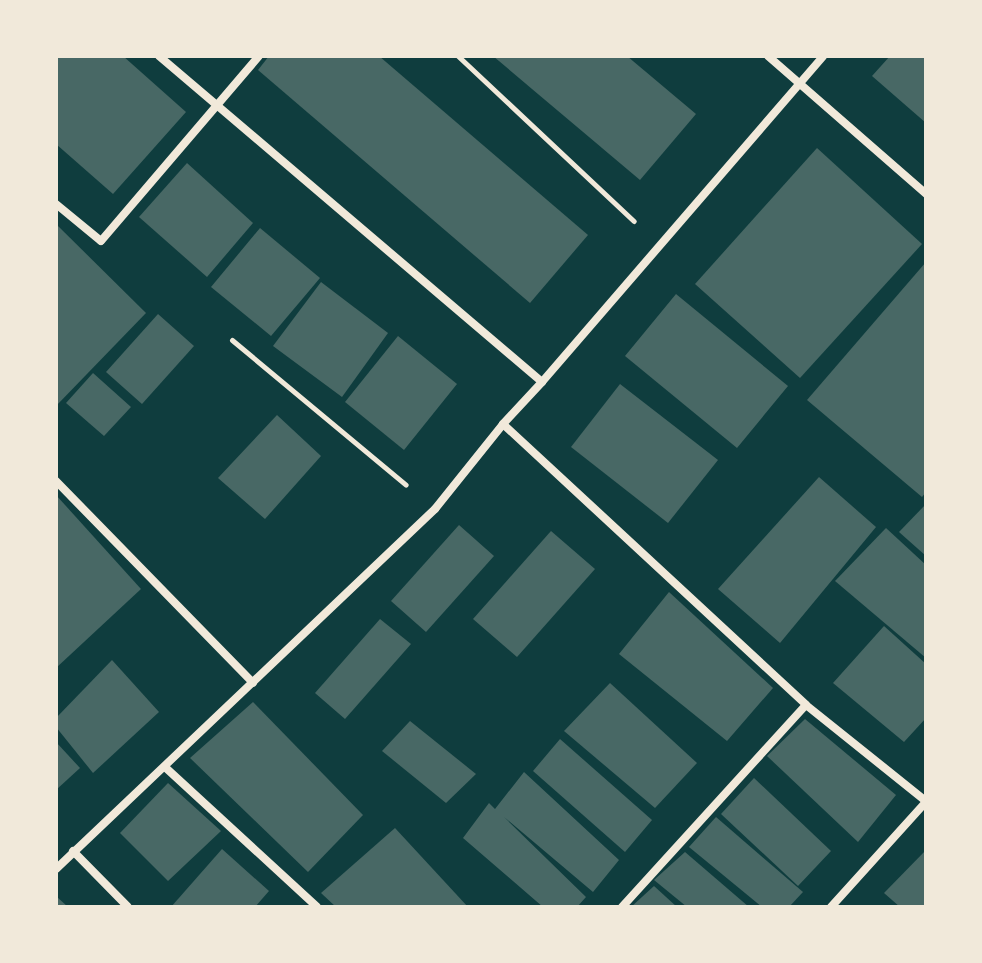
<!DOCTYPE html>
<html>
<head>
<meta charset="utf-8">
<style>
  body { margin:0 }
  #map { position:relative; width:982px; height:963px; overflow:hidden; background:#0f3d3e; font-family:"Public Sans",sans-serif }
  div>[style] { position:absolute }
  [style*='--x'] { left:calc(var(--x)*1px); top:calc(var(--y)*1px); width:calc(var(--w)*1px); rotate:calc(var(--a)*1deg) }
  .building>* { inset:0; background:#486865 }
  .path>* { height:5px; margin:-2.5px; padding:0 2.5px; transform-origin:2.5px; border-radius:2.5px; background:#f1e9da }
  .minor>* { height:8px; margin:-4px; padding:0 4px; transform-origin:4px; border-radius:4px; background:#f1e9da }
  span { translate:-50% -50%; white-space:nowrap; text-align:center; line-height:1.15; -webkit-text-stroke:6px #f1e9da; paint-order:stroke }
  .frame { position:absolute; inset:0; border:58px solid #f1e9da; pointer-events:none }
</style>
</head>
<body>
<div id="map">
  <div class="building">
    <div style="clip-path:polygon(56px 56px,123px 56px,186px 112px,113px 194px,56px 144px)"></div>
    <div style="clip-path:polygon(269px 56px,379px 56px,588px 235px,530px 303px,258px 70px)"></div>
    <div style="clip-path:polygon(493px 56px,627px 56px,696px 114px,640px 180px)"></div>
    <div style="clip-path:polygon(890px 56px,926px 56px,926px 123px,872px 76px)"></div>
    <div style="clip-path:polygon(817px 148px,922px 244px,800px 378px,695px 284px)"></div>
    <div style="clip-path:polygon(187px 163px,253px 223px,207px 277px,139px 217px)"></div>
    <div style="clip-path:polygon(56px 224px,146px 313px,56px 406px)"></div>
    <div style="clip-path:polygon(260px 228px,320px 278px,271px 336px,211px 287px)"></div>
    <div style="clip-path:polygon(926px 262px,926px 492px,922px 497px,807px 400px)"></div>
    <div style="clip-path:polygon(321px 282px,388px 333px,342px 397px,273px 346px)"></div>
    <div style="clip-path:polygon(676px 294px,788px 386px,737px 448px,625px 356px)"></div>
    <div style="clip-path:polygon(158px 314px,194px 346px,142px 404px,106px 372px)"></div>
    <div style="clip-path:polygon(398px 336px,457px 384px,404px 450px,345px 402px)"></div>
    <div style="clip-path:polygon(93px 373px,131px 407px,104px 436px,66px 403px)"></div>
    <div style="clip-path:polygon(620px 384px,718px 460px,668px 523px,571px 447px)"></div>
    <div style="clip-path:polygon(277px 415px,321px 456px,265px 519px,218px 478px)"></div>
    <div style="clip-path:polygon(819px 477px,876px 527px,780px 643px,718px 589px)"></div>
    <div style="clip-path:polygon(56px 495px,141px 589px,56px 668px)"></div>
    <div style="clip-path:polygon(926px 504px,926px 556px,899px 532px)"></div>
    <div style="clip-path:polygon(459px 525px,494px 556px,426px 632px,391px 601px)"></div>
    <div style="clip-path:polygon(886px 528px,926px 565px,926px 658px,835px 581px)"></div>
    <div style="clip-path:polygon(551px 531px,595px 569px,517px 657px,473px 619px)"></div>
    <div style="clip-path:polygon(669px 592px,773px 688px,727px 741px,619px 654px)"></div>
    <div style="clip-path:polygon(380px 619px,411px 644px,345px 719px,315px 693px)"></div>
    <div style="clip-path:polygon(884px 626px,926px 664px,926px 718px,904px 742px,833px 683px)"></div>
    <div style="clip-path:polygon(112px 660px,159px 712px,93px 773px,56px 727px,56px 718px)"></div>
    <div style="clip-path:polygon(610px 683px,697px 763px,655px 808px,564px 731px)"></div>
    <div style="clip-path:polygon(253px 702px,363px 815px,308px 872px,190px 758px)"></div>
    <div style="clip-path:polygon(805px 719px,896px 795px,858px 842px,767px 756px)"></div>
    <div style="clip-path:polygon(410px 721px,476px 774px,446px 803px,382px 751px)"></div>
    <div style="clip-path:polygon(560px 739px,652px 820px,625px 852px,533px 771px)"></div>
    <div style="clip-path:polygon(56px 742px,80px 768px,56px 790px)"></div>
    <div style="clip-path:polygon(524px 772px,619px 860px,593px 892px,504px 817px,586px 897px,577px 907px,543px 907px,463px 838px,489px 803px,495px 809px)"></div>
    <div style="clip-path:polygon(754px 778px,831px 851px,798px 886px,721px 814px)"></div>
    <div style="clip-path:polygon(168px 783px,221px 831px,168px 881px,120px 833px)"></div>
    <div style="clip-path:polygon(716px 817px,803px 892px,789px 907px,762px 907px,689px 847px)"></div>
    <div style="clip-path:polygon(395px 828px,468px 907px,336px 907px,321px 893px)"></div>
    <div style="clip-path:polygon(222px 849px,269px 891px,255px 907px,171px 907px)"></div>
    <div style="clip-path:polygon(926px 850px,926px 907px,900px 907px,884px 893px)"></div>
    <div style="clip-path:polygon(685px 852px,749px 907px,687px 907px,654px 880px)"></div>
    <div style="clip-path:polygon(654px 886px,677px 907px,631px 907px)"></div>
    <div style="clip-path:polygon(56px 896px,68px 907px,56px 907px)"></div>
  </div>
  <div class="path">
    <div style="--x:458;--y:56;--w:241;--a:43.2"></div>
    <div style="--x:232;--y:340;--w:226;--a:39.8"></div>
  </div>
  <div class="minor">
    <div style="--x:159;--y:56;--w:503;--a:40.4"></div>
    <div style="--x:542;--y:382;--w:430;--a:-49.2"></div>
    <div style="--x:768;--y:56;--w:210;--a:41.1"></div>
    <div style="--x:56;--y:204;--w:58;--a:39.4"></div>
    <div style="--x:101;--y:241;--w:243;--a:-49.5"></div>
    <div style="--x:503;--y:424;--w:57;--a:-47.1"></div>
    <div style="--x:56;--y:481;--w:282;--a:45.7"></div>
    <div style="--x:166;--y:768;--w:205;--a:42.6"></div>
    <div style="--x:73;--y:851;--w:78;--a:45.5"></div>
    <div style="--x:56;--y:869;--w:523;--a:-43.53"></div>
    <div style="--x:435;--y:509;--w:109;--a:-51.3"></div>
    <div style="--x:503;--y:424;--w:413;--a:42.8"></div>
    <div style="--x:806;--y:705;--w:154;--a:38.7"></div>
    <div style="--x:622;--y:907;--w:273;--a:-47.7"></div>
    <div style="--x:831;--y:907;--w:142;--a:-47.9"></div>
  </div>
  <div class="frame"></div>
</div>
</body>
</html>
